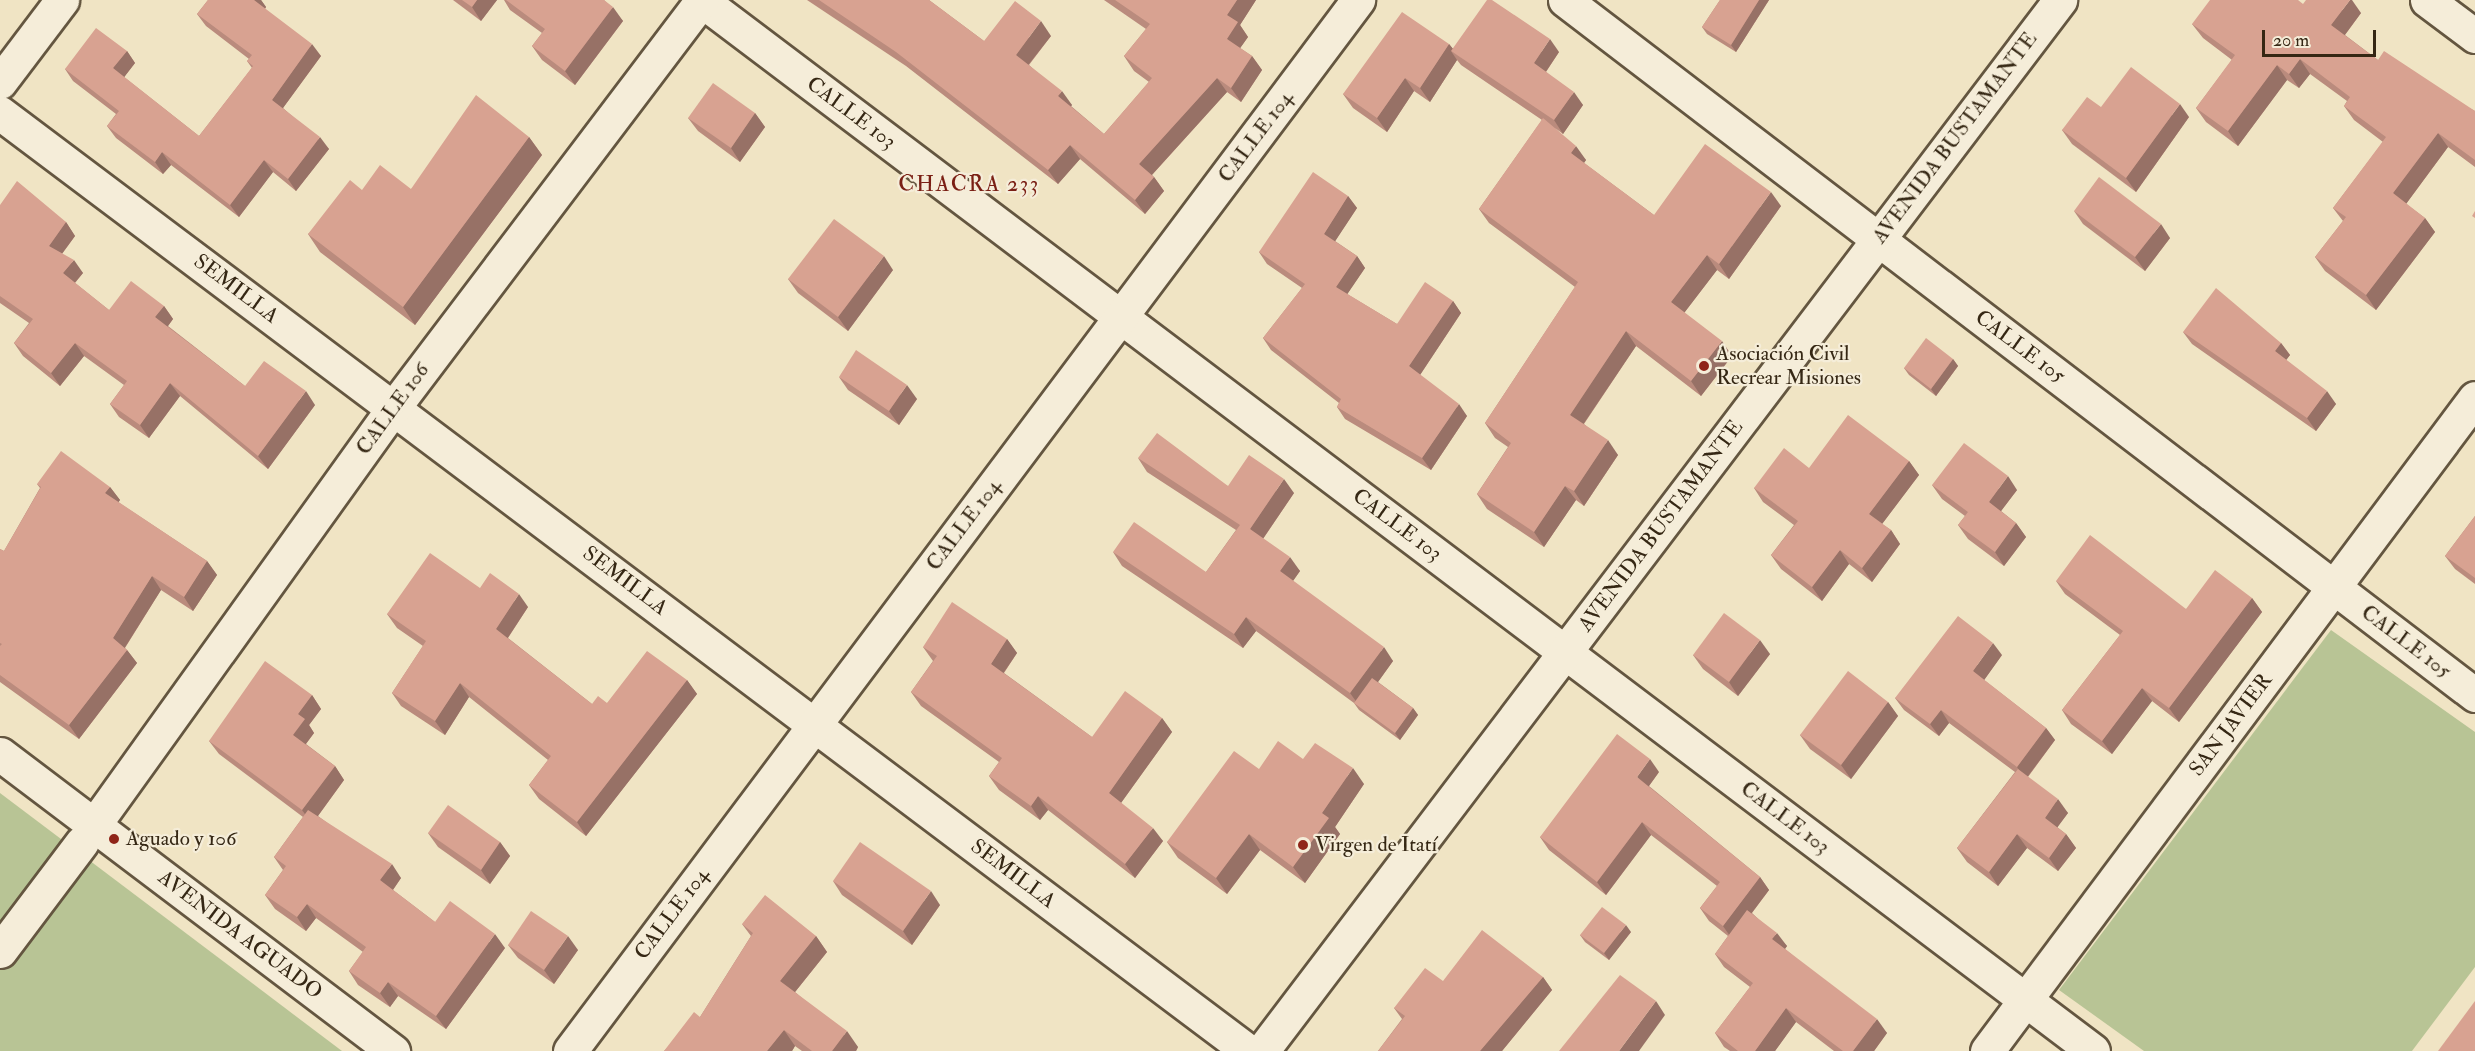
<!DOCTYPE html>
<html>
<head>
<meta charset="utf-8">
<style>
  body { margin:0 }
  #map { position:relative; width:2475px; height:1051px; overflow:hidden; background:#f0e4c4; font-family:"IM FELL Double Pica",serif }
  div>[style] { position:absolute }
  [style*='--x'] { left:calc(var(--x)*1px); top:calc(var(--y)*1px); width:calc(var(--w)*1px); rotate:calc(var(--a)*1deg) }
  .green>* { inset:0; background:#b8c495 }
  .roads { filter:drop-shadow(2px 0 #645640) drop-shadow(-2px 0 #645640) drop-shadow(0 2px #645640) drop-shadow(0 -2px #645640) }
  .street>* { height:33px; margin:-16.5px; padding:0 16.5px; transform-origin:16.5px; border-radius:16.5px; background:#f5edd9 }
  .secondary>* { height:33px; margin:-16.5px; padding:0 16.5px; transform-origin:16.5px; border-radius:16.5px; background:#f5edd9 }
  .wall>* { inset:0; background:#ba8b7d }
  .shaded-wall>* { inset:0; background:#977166 }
  .building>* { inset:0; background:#d8a291 }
  .dots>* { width:16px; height:16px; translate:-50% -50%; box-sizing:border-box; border:3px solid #f5edd9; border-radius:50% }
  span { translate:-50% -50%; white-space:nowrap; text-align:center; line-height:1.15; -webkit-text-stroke:4.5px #f5edd9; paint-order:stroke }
  .street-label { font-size:21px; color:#352714 }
  .poi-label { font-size:21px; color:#352714 }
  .left { translate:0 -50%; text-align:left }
  .neighbourhood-label { font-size:22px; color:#7a1f14; letter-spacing:1.5px }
  .scale { position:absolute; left:2262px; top:30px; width:114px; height:27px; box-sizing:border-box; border:3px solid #352714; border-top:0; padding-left:8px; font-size:18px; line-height:21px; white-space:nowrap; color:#352714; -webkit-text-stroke:4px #f5edd9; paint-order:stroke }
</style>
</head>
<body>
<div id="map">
  <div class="green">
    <div style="clip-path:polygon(2331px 630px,2475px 732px,2475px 967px,2412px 1051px,2144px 1051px,2059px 990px)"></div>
    <div style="clip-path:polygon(0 793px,342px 1051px,0 1051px)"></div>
  </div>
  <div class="roads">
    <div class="street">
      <div style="--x:701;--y:0;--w:1744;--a:37.05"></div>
      <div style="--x:1565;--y:0;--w:1145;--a:37.37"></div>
      <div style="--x:0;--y:82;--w:103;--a:-52.9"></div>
      <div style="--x:0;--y:113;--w:1561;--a:36.93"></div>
      <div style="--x:94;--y:825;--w:515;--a:-54.33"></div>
      <div style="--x:394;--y:407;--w:510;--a:-52.88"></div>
      <div style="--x:0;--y:951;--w:136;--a:-53"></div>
      <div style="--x:570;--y:1051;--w:1314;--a:-53.14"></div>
      <div style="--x:1987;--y:1051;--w:815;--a:-53.23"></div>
    </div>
    <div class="secondary">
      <div style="--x:2427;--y:0;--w:60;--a:36.9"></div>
      <div style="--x:0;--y:754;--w:493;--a:37.1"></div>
      <div style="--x:1262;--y:1051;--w:1320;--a:-52.79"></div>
    </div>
  </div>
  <div class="wall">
    <div style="clip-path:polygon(208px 0,261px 0,266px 7px,265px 9px,321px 56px,283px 108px,329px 149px,296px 191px,273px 172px,239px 217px,171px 165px,163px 174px,116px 138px,107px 126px,116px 114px,73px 81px,65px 69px,127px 51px,135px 63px,124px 77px,199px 136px,252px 68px,247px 61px,249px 59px,206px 26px,197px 14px)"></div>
    <div style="clip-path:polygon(453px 0,497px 0,481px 21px)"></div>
    <div style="clip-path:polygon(504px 0,604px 0,623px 21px,575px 85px,542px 60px,532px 46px,542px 33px,510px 10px)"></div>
    <div style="clip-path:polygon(807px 0,929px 0,984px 41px,1051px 36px,1029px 65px,1072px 105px,1071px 106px,1104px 134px,1149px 82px,1134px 71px,1124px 56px,1146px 29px,1104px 0,1256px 0,1240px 25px,1248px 37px,1240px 48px,1252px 56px,1262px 70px,1241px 102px,1227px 92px,1152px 175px,1154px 177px,1164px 191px,1145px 214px,1080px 159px,1058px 184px,906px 66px)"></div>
    <div style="clip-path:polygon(1720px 0,1769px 0,1736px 52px,1707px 34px,1702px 27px)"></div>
    <div style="clip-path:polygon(2303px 4px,2361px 13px,2345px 35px,2378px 60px,2475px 111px,2475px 167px,2448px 147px,2406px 204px,2425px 218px,2435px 232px,2376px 310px,2325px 271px,2315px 257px,2343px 221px,2333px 208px,2383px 142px,2354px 120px,2344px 106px,2347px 101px,2310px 74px,2299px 88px,2287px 80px,2238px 146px,2206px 122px,2196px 108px,2232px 60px,2203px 38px,2192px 24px)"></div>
    <div style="clip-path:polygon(1449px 44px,1453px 49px,1559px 52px,1546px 72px,1583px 105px,1563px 134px,1555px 128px,1586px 160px,1584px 163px,1654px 215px,1781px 206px,1729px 279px,1717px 270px,1684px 313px,1732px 356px,1701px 396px,1636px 346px,1584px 424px,1618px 455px,1584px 506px,1576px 500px,1544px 547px,1487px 509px,1477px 494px,1508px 447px,1495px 438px,1485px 423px,1575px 287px,1489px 223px,1479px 209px,1542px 120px,1461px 65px,1457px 60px,1430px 102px,1414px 91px,1387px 132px,1353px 108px,1343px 94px)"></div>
    <div style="clip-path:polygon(2101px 107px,2189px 117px,2136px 192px,2072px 144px,2062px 130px)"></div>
    <div style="clip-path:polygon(755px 113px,765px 127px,740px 162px,698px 131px,688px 118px)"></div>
    <div style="clip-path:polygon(529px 137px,542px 155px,415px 325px,320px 252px,308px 234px,362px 190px,411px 189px)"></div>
    <div style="clip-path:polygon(1348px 196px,1357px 208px,1335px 241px,1357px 256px,1365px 268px,1347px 294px,1397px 324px,1453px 301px,1461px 313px,1420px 375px,1467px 416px,1431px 470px,1345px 419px,1337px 407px,1339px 403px,1271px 350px,1263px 338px,1302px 288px,1267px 264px,1259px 252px)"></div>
    <div style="clip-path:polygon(0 205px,66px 222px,75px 236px,62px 254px,83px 273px,75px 283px,109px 310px,164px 306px,173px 319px,168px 326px,245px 386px,315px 405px,268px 469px,180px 396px,149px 438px,119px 417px,110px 404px,124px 385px,84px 356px,60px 386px,23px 356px,14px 343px,29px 323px,0 303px)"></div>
    <div style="clip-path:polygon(2074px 211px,2170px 238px,2145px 271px,2083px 224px)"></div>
    <div style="clip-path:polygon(893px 270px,848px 331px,798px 293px,788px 279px)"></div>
    <div style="clip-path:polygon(2183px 332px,2281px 343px,2290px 355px,2286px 360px,2336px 404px,2316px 431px,2192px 344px)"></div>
    <div style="clip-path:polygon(1953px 359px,1958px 366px,1936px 396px,1909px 375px,1904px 368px)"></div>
    <div style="clip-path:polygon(839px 377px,917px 399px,899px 425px,848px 390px)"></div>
    <div style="clip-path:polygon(1138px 458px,1228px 486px,1294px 493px,1263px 539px,1300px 571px,1293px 581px,1393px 661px,1378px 682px,1413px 708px,1418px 715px,1400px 740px,1359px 710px,1354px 703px,1256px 631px,1243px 648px,1122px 566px,1113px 552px,1206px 572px,1236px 530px,1147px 472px)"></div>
    <div style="clip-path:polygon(1909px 461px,1919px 475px,1882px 524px,1891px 530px,1900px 544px,1872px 582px,1849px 564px,1822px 601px,1781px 569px,1771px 555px,1794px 525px,1763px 502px,1754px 488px,1809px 468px)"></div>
    <div style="clip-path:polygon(37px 484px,110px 487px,120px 500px,118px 502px,207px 561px,217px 575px,193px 611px,161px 590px,125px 648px,127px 650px,137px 663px,79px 739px,0 682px,0 549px,4px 551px,40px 488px)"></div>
    <div style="clip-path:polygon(1932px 485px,2017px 490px,2001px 511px,2016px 523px,2026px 537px,2004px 566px,1968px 539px,1958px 525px,1965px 516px,1942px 499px)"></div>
    <div style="clip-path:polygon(2475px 516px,2475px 584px,2455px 569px,2445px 556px)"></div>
    <div style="clip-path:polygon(2056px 581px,2186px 609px,2252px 598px,2262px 612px,2179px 722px,2152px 701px,2112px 754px,2071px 724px,2062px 710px,2120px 635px,2065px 594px)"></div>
    <div style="clip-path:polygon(480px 588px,528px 607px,508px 638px,592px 704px,607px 703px,687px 680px,697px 694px,586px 836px,539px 799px,529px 785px,548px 760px,469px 697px,445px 735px,401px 706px,392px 693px,423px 646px,397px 628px,387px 614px)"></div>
    <div style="clip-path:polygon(1007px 639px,1017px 653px,1004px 673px,1092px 737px,1162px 718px,1172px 732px,1121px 803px,1163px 841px,1135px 878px,1048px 810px,1040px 820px,999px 790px,989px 776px,999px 762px,921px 706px,911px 692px,933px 661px,923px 647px)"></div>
    <div style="clip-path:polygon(1770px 654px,1738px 696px,1703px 669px,1693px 655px)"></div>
    <div style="clip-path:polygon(2002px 655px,1984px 680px,2046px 728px,2055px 740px,2028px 777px,2068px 813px,2057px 827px,2066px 834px,2076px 848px,2058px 871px,2027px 848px,1998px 886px,1967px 862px,1957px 848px,2015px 772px,1949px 723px,1939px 736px,1904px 710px,1895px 698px)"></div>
    <div style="clip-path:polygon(312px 695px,321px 709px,309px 725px,314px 733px,306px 744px,335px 766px,344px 780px,318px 816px,401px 878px,393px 890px,435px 922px,505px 948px,446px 1029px,398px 996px,390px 1007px,358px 985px,349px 971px,363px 952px,316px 918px,306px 931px,275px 909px,265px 895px,283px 870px,274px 857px,303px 817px,219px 754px,209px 741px)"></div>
    <div style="clip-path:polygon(1888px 702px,1898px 716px,1851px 779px,1810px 749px,1800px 735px)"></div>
    <div style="clip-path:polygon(1303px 759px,1364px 784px,1335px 827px,1340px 834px,1305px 883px,1260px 850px,1227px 894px,1178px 858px,1167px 842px)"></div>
    <div style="clip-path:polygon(1659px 772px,1649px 786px,1760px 877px,1769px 890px,1752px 913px,1787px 946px,1785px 949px,1887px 1033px,1874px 1051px,1834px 1051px,1796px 1022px,1775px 1051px,1730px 1051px,1724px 1047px,1715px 1033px,1750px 987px,1724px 967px,1715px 954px,1728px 936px,1709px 921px,1700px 908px,1717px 886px,1651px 835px,1606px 895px,1549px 850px,1540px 837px)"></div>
    <div style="clip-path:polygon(428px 833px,500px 842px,510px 856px,490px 884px,438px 847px)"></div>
    <div style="clip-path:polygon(833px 881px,940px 905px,912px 945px,842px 895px)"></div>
    <div style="clip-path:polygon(742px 924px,816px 936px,827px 952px,795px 992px,858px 1047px,856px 1051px,802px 1051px,795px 1046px,792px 1051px,664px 1051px,700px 1017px,751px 936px)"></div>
    <div style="clip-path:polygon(1631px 932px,1609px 960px,1585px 942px,1580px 935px)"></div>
    <div style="clip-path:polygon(508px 945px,578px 950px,554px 984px,518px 958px)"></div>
    <div style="clip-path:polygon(1543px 977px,1552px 990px,1502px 1051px,1378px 1051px,1402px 1019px,1394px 1008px,1443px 981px)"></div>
  </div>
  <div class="shaded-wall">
    <div style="clip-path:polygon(254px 0,261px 0,266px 7px,262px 13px)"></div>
    <div style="clip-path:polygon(477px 0,497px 0,481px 21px,472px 7px)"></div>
    <div style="clip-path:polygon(1237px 0,1256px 0,1240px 25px,1248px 37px,1236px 54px,1227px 39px,1227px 15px)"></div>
    <div style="clip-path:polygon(1759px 0,1769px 0,1736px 52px,1731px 45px)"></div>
    <div style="clip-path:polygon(2350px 0,2352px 0,2361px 13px,2341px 40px,2331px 25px)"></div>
    <div style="clip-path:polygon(613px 7px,623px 21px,575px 85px,565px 71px)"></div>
    <div style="clip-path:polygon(1041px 21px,1051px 36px,1025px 69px,1016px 55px)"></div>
    <div style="clip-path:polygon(1550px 39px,1559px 52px,1543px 76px,1534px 63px)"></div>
    <div style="clip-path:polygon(312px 44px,321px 56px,280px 112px,272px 100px)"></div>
    <div style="clip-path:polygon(1449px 44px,1458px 55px,1451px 51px,1457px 60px,1430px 102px,1420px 88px)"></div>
    <div style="clip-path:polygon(127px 51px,135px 63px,122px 80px,113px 68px)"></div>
    <div style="clip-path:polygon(1252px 56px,1262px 70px,1241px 102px,1231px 88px)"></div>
    <div style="clip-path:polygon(2300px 59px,2310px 74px,2299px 88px,2289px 74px)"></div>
    <div style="clip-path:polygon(2277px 65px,2287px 80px,2238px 146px,2228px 131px)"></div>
    <div style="clip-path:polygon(1217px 78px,1227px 92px,1149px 178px,1139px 164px)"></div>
    <div style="clip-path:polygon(1405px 78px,1414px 91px,1387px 132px,1377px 118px)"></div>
    <div style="clip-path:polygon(1062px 91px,1072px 105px,1068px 110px,1058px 96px)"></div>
    <div style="clip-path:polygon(1574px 92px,1583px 105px,1563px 134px,1554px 120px)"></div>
    <div style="clip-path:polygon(2180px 104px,2189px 117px,2136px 192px,2126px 178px)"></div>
    <div style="clip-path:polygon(755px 113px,765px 127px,740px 162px,731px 148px)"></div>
    <div style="clip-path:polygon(2438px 133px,2448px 147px,2403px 208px,2393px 193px)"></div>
    <div style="clip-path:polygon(320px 137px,329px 149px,296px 191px,288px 179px)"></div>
    <div style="clip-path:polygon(529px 137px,542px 155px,415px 325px,403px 307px)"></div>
    <div style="clip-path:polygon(1070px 145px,1080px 159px,1058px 184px,1048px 170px)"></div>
    <div style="clip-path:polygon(1576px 146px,1586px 160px,1581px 167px,1571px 153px)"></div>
    <div style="clip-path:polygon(162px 152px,171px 165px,163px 174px,155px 162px)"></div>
    <div style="clip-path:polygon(264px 160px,273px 172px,239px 217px,230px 205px)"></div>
    <div style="clip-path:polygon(1154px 177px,1164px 191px,1145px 214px,1135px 200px)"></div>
    <div style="clip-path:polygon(1771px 192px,1781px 206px,1729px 279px,1719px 264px)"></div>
    <div style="clip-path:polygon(1348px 196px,1357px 208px,1332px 246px,1324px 234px)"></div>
    <div style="clip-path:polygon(2425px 218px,2435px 232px,2376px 310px,2366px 295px)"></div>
    <div style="clip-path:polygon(66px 222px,75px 236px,58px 259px,49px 246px)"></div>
    <div style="clip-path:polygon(2161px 224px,2170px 238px,2145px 271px,2135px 257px)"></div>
    <div style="clip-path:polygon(1707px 255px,1717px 270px,1681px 317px,1671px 302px)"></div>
    <div style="clip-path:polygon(884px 256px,893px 270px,848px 331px,838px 317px)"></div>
    <div style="clip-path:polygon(1357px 256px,1365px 268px,1344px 299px,1336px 287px)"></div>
    <div style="clip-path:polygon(74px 260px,83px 273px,72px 286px,63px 273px)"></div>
    <div style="clip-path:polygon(1453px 301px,1461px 313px,1418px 378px,1409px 366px)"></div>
    <div style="clip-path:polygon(164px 306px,173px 319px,165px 330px,155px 317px)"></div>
    <div style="clip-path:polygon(1626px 331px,1636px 346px,1580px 429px,1570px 415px)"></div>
    <div style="clip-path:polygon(1722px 341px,1732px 356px,1701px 396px,1691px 381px)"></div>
    <div style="clip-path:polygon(75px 343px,84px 356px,60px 386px,51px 373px)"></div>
    <div style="clip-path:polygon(2281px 343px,2290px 355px,2283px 364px,2275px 351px)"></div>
    <div style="clip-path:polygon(1953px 359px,1958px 366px,1936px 396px,1931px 389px)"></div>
    <div style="clip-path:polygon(170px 383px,180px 396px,149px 438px,140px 425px)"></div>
    <div style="clip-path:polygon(907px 385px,917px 399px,899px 425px,889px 411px)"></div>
    <div style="clip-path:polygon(306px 391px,315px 405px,268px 469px,258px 456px)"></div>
    <div style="clip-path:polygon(2327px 391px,2336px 404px,2316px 431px,2307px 418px)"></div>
    <div style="clip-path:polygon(1459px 404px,1467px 416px,1431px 470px,1422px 458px)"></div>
    <div style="clip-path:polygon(1608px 440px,1618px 455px,1584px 506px,1574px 491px)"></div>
    <div style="clip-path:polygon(1909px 461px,1919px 475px,1879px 528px,1869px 514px)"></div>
    <div style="clip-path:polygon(2008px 476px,2017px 490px,1998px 515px,1989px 502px)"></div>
    <div style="clip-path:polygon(1284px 479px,1294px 493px,1260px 543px,1250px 529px)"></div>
    <div style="clip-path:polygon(1565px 486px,1576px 500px,1544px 547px,1534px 532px)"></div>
    <div style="clip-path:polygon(110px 487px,120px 500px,115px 507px,105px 493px)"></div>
    <div style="clip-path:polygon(2016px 523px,2026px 537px,2004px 566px,1995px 552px)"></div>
    <div style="clip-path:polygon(1891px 530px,1900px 544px,1872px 582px,1862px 568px)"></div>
    <div style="clip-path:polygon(1840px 550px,1849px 564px,1822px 601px,1812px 587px)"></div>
    <div style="clip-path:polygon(1290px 557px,1300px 571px,1290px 585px,1280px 571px)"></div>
    <div style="clip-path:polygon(207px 561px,217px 575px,193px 611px,184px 597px)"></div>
    <div style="clip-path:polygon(152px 576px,161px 590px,122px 652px,113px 638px)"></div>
    <div style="clip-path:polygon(519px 594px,528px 607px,505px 642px,496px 629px)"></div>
    <div style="clip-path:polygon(2252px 598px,2262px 612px,2179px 722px,2169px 708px)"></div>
    <div style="clip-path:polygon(1246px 617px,1256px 631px,1243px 648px,1234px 634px)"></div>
    <div style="clip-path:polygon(1007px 639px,1017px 653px,1000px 678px,991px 664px)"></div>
    <div style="clip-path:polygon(1760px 640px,1770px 654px,1738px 696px,1729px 682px)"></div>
    <div style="clip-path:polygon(1993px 643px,2002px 655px,1982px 683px,1973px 671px)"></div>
    <div style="clip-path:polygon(1384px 647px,1393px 661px,1360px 707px,1350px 693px)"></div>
    <div style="clip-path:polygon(127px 650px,137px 663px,79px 739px,69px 725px)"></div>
    <div style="clip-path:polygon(687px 680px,697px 694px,586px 836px,577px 822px)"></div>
    <div style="clip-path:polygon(460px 683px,469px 697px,445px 735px,435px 721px)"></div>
    <div style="clip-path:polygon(2142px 688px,2152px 701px,2112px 754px,2102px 741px)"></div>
    <div style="clip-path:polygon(312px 695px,321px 709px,309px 725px,314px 733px,302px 749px,293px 735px,298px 714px)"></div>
    <div style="clip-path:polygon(1888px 702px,1898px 716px,1851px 779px,1841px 765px)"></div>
    <div style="clip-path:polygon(1413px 708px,1418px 715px,1400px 740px,1395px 733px)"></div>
    <div style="clip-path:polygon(1941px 710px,1949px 723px,1939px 736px,1930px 724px)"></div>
    <div style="clip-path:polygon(1162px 718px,1172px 732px,1118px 807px,1109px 793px)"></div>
    <div style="clip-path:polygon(2046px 728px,2055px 740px,2025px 780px,2017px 767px)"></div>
    <div style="clip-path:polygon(1650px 759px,1659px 772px,1646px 790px,1637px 777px)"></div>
    <div style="clip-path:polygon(335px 766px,344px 780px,312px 824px,302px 810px)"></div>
    <div style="clip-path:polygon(1353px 768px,1364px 784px,1335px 827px,1340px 834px,1305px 883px,1293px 867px,1322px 813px)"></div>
    <div style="clip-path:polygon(1038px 796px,1048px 810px,1040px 820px,1031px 806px)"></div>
    <div style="clip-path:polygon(2058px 799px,2068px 813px,2054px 832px,2045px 818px)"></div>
    <div style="clip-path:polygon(1642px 822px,1651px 835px,1606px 895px,1597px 882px)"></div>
    <div style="clip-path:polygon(1153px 828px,1163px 841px,1135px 878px,1125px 864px)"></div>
    <div style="clip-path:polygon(1249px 834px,1260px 850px,1227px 894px,1216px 878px)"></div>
    <div style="clip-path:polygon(2017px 834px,2027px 848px,1998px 886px,1989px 872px)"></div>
    <div style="clip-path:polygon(2066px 834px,2076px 848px,2058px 871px,2049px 858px)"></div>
    <div style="clip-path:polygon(500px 842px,510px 856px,490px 884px,481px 870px)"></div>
    <div style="clip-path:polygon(392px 864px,401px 878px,390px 894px,380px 880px)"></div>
    <div style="clip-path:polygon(1760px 877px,1769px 890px,1732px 939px,1723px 926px)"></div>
    <div style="clip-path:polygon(931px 891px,940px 905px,912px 945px,903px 931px)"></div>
    <div style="clip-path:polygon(307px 904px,316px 918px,306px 931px,297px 917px)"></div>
    <div style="clip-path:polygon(1626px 925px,1631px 932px,1609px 960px,1604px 953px)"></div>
    <div style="clip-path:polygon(1777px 933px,1787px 946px,1782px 953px,1772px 939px)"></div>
    <div style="clip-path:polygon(495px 934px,505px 948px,446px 1029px,436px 1016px)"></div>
    <div style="clip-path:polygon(568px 936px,578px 950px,554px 984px,544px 970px)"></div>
    <div style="clip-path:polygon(816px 936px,827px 952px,791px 997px,780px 981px)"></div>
    <div style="clip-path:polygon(1543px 977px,1552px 990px,1502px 1051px,1480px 1051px)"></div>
    <div style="clip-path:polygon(388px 982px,398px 996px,390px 1007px,380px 993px)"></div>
    <div style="clip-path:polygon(1656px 1001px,1665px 1015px,1639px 1051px,1619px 1051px)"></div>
    <div style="clip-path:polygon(1786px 1008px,1796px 1022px,1775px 1051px,1755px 1051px)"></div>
    <div style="clip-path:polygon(1877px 1019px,1887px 1033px,1874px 1051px,1853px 1051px)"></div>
    <div style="clip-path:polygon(784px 1030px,795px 1046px,792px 1051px,767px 1051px)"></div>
    <div style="clip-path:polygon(847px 1031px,858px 1047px,856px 1051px,832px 1051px)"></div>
  </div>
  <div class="building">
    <div style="clip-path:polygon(208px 0,254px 0,312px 44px,272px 100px,320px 137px,288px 179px,264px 160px,230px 205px,162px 152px,155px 162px,107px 126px,119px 111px,65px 69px,96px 28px,127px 51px,113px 68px,199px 136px,253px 66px,247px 61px,252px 55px,197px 14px)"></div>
    <div style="clip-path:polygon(462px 0,477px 0,472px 7px)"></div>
    <div style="clip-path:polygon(506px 0,604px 0,613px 7px,565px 71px,532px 46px,545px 29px)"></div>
    <div style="clip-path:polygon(819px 0,929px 0,984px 41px,1015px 1px,1041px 21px,1016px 55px,1062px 91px,1058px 96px,1104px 134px,1152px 78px,1124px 56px,1150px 24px,1115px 0,1237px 0,1227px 15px,1238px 22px,1227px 39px,1252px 56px,1231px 88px,1217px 78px,1139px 164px,1154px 177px,1135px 200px,1070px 145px,1048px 170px,896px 52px)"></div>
    <div style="clip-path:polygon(1487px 0,1492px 0,1550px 39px,1534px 63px,1574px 92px,1554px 120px,1451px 51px)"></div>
    <div style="clip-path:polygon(1720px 0,1759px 0,1731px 45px,1702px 27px)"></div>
    <div style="clip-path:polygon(2210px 0,2298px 0,2303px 4px,2306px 0,2350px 0,2331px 25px,2378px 60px,2384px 51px,2475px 111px,2475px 160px,2438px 133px,2393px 193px,2425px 218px,2366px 295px,2315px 257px,2346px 217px,2333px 208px,2386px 137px,2344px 106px,2350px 97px,2300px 59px,2289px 74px,2277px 65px,2228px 131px,2196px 108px,2235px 55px,2192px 24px)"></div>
    <div style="clip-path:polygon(1402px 12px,1449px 44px,1420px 88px,1405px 78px,1377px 118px,1343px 94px)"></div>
    <div style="clip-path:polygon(2131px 67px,2180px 104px,2126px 178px,2062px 130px,2087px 97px,2101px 107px)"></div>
    <div style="clip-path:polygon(713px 83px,755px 113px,731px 148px,688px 118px)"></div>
    <div style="clip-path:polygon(476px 95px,529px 137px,403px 307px,308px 234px,350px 180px,362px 190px,380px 165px,411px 189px)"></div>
    <div style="clip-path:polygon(1543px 118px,1576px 146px,1571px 153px,1654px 215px,1705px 144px,1771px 192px,1719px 264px,1707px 255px,1671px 302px,1722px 341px,1691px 381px,1626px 331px,1570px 415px,1608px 440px,1574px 491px,1565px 486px,1534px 532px,1477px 494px,1511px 443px,1485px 423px,1578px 282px,1479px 209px)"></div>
    <div style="clip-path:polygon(1313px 172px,1348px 196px,1324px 234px,1357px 256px,1336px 287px,1397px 324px,1425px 282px,1453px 301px,1409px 366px,1459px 404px,1422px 458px,1337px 407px,1341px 399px,1263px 338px,1305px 284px,1259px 252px)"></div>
    <div style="clip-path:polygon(2099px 177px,2161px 224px,2135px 257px,2074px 211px)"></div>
    <div style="clip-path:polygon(17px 181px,66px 222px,49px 246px,74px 260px,63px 273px,109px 310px,131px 281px,164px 306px,155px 317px,245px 386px,264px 361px,306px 391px,258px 456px,170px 383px,140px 425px,110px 404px,127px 381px,75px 343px,51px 373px,14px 343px,33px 319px,0 296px,0 205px)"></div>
    <div style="clip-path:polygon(2475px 211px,2475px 218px,2472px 216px)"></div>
    <div style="clip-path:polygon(834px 219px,884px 256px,838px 317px,788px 279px)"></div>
    <div style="clip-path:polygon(2216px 288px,2281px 343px,2275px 351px,2327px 391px,2307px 418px,2183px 332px)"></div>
    <div style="clip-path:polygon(1926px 338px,1953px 359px,1931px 389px,1904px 368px)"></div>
    <div style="clip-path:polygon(856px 350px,907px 385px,889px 411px,839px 377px)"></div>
    <div style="clip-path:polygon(1848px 415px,1909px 461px,1869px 514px,1891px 530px,1862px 568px,1840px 550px,1812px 587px,1771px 555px,1798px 521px,1754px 488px,1784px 448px,1809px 468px)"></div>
    <div style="clip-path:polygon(1157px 433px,1228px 486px,1249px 455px,1284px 479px,1250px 529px,1290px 557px,1280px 571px,1384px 647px,1350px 693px,1246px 617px,1234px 634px,1113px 552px,1134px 522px,1206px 572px,1240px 525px,1138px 458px)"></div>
    <div style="clip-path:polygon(1964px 443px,2008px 476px,1989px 502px,2016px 523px,1995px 552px,1958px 525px,1968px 512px,1932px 485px)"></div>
    <div style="clip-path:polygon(61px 451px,110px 487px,105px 493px,207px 561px,184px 597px,152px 576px,113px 638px,127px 650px,69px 725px,0 675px,0 646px,2px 644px,0 643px,0 549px,4px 551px,41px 487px,37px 484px)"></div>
    <div style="clip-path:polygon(2475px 516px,2475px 578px,2445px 556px)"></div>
    <div style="clip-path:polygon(2090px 535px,2186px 609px,2215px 570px,2252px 598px,2169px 708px,2142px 688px,2102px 741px,2062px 710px,2123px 631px,2056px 581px)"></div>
    <div style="clip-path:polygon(430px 553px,480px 588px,490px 573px,519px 594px,496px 629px,592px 704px,598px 696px,607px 703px,647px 651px,687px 680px,577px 822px,529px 785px,551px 756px,460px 683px,435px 721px,392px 693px,426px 641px,387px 614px)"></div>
    <div style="clip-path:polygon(952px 602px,1007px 639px,991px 664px,1092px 737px,1125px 691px,1162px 718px,1109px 793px,1153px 828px,1125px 864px,1038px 796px,1031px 806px,989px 776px,1002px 758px,911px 692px,937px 656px,923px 647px)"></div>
    <div style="clip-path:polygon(1724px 613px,1760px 640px,1729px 682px,1693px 655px)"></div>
    <div style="clip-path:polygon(1958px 616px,1993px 643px,1973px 671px,2046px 728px,2017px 767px,1941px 710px,1930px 724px,1895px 698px)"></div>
    <div style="clip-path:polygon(265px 661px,312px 695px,298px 714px,305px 719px,293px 735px,335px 766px,302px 810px,209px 741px)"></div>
    <div style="clip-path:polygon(1848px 671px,1888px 702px,1841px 765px,1800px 735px)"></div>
    <div style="clip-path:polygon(1372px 678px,1413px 708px,1395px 733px,1354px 703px)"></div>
    <div style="clip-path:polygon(1617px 734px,1650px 759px,1637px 777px,1760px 877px,1723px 926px,1700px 908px,1720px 882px,1642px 822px,1597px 882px,1540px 837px)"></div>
    <div style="clip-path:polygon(1278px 741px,1303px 759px,1315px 743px,1353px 768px,1322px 813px,1329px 818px,1293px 867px,1249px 834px,1216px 878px,1167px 842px,1234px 751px,1259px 769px)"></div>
    <div style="clip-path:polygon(2018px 769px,2058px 799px,2045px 818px,2066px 834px,2049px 858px,2017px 834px,1989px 872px,1957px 848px)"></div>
    <div style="clip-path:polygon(448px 805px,500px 842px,481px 870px,428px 833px)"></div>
    <div style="clip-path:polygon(308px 810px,392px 864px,380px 880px,435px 922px,450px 901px,495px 934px,436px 1016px,388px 982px,380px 993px,349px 971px,366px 947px,307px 904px,297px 917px,265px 895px,286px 866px,274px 857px)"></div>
    <div style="clip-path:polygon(860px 842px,931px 891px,903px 931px,833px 881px)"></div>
    <div style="clip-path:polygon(765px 895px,816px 936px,780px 981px,847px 1031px,832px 1051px,812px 1051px,784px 1030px,767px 1051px,664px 1051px,694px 1012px,700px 1017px,753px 933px,742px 924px)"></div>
    <div style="clip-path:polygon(1602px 907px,1626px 925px,1604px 953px,1580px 935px)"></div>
    <div style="clip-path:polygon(1747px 910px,1777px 933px,1772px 939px,1877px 1019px,1853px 1051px,1843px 1051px,1786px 1008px,1755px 1051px,1738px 1051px,1715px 1033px,1753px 983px,1715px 954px)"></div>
    <div style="clip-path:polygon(531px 911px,568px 936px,544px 970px,508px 945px)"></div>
    <div style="clip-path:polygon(1482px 930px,1543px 977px,1480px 1051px,1378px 1051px,1405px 1016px,1394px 1008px,1425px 968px,1443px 981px)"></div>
    <div style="clip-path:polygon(1620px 975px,1656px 1001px,1619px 1051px,1559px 1051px)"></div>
    <div style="clip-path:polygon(2475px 1001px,2475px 1051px,2438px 1051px)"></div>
  </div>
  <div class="dots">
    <div style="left:1704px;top:366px;background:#8f2418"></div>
    <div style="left:114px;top:839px;background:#8f2418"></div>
    <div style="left:1303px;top:845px;background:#8f2418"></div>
  </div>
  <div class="street-label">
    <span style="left:851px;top:113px;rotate:37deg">CALLE 103</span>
    <span style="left:1256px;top:137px;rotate:-53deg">CALLE 104</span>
    <span style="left:1955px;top:138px;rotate:-53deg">AVENIDA BUSTAMANTE</span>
    <span style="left:236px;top:289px;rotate:37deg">SEMILLA</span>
    <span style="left:2020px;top:347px;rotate:37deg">CALLE 105</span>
    <span style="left:393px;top:409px;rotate:-54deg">CALLE 106</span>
    <span style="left:964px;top:525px;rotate:-53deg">CALLE 104</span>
    <span style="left:1397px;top:525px;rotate:37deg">CALLE 103</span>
    <span style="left:1661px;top:526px;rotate:-53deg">AVENIDA BUSTAMANTE</span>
    <span style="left:625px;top:581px;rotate:37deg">SEMILLA</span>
    <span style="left:2406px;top:642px;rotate:37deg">CALLE 105</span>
    <span style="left:2231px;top:725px;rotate:-53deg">SAN JAVIER</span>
    <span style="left:1785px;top:818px;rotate:37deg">CALLE 103</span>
    <span style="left:1013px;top:874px;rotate:37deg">SEMILLA</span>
    <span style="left:672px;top:914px;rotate:-53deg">CALLE 104</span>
    <span style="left:240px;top:935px;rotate:37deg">AVENIDA AGUADO</span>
  </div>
  <div class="poi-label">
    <span class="left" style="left:1716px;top:366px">Asociación Civil<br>Recrear Misiones</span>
    <span class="left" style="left:126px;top:839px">Aguado y 106</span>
    <span class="left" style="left:1315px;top:845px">Virgen de Itatí</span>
  </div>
  <div class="neighbourhood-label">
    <span style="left:969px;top:185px">CHACRA 233</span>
  </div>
  <div class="scale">20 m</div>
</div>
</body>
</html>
